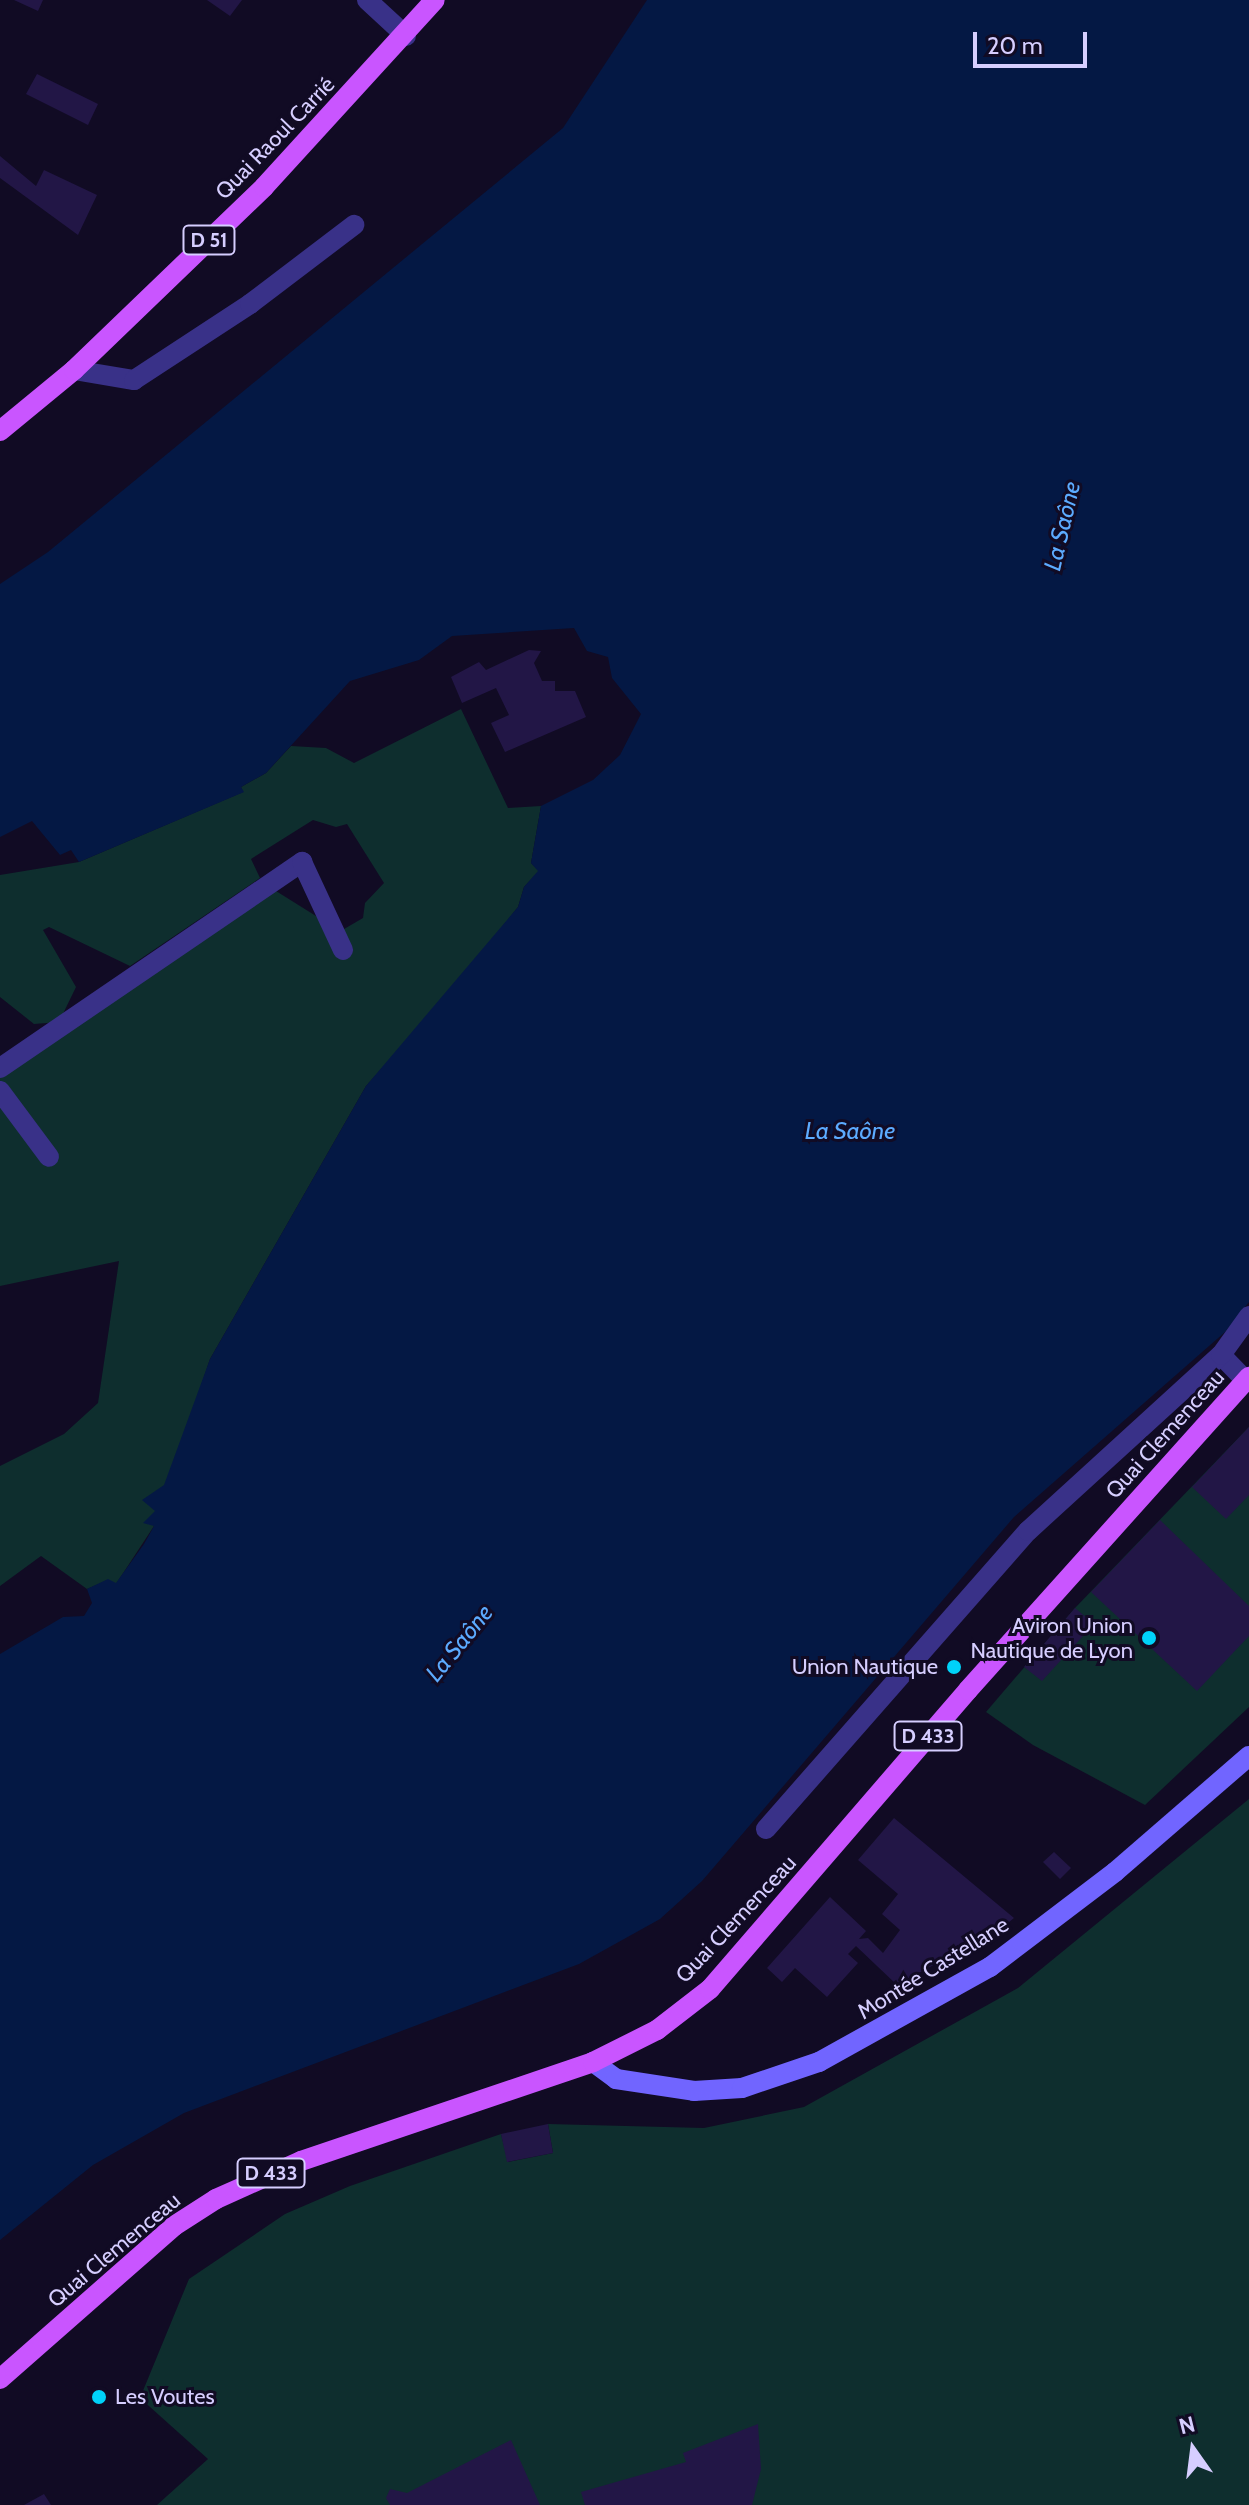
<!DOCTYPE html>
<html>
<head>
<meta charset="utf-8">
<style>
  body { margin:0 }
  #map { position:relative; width:1249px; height:2505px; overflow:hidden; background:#110b24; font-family:Cabin,sans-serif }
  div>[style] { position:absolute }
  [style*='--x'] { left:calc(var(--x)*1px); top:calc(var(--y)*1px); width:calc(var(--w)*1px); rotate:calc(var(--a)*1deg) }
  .green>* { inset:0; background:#0e2e2e }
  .water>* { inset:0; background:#041844 }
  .building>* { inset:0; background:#221646 }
  .lane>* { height:20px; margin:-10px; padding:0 10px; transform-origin:10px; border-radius:10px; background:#393188 }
  .secondary>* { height:20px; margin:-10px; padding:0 10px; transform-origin:10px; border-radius:10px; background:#7165ff }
  .primary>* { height:20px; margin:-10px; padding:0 10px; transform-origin:10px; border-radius:10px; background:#c955ff }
  .dots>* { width:22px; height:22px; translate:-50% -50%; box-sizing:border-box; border:4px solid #110b24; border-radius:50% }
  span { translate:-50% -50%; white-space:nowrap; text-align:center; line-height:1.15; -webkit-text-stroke:6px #110b24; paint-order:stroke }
  .shield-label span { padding:2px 6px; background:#110b24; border:2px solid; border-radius:6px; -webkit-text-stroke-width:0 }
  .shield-label { font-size:20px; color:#d6ceff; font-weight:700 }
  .street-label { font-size:22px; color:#d6ceff }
  .poi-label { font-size:22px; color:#d6ceff }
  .right { translate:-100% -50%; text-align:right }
  .left { translate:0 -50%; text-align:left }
  .water-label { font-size:24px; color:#5cabff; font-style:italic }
  .north { position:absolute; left:1153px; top:2409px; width:80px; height:80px; -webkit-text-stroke:6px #110b24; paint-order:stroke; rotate:346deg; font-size:22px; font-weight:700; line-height:32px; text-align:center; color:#d6ceff }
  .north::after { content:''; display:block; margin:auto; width:28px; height:36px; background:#d6ceff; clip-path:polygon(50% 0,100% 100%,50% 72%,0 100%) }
  .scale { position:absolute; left:973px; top:32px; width:114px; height:36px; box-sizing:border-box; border:4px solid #d6ceff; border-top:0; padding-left:10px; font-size:24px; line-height:28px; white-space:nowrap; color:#d6ceff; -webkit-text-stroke:6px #110b24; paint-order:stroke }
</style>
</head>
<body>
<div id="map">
  <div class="green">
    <div style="clip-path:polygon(461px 709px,508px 808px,541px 806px,531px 863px,539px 871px,524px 887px,518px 907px,443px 1000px,366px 1086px,210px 1359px,154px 1526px,116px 1584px,108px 1580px,87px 1589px,41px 1556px,0 1586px,0 1466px,64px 1434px,98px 1403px,119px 1261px,0 1286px,0 1068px,268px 886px,316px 916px,332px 936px,363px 918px,365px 903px,384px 883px,347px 824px,336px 827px,313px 820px,251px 859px,260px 878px,130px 966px,49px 927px,43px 930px,76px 987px,59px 1022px,34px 1024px,0 997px,0 875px,79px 862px,243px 792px,241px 787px,266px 773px,291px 746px,326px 748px,354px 763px)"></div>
    <div style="clip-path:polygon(1249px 1427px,1249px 1707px,1145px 1805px,1033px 1745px,986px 1712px,1075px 1608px)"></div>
    <div style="clip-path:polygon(1249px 1799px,1249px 2505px,157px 2505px,208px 2459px,140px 2398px,189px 2279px,285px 2214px,350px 2186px,501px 2134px,508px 2162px,553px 2153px,548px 2124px,704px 2128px,804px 2107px,1018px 1988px)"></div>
  </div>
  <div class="water">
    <div style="clip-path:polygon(647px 0,1249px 0,1249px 1302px,1225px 1332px,1014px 1517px,702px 1881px,660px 1919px,579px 1964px,184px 2113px,93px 2165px,0 2240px,0 1654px,63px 1617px,84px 1616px,92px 1603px,87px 1589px,108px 1579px,116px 1583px,144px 1544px,154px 1526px,143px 1523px,155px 1511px,142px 1500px,164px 1485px,210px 1359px,366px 1086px,518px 907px,524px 887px,538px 871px,531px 863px,541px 806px,593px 780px,620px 755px,641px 714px,612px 678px,608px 657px,587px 651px,574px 628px,452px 636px,419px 660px,350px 681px,266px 773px,241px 787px,244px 792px,79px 862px,71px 850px,60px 855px,32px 821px,0 837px,0 584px,48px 552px,563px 128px)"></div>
  </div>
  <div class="building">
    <div style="clip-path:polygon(14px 0,43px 0,38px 11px)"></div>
    <div style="clip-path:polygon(207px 0,242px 0,230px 16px)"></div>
    <div style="clip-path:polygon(37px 74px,98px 104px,88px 125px,26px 94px)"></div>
    <div style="clip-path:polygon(0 156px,36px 186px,44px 170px,97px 195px,78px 235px,0 178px)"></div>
    <div style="clip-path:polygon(529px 650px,541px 651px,534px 663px,542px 681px,555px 681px,555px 691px,575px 691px,586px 717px,505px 752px,491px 723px,509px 715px,496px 688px,462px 703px,451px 677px,479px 662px,486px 670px)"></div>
    <div style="clip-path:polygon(1249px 1427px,1249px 1495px,1226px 1519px,1192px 1487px)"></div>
    <div style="clip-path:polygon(1160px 1520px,1249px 1606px,1249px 1636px,1197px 1691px,1091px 1592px)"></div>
    <div style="clip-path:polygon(1075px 1608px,1094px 1624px,1042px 1681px,1024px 1667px)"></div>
    <div style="clip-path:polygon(894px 1818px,1014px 1918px,988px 1939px,978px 1933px,959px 1951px,897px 1985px,856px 1946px,848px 1954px,858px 1963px,827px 1997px,795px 1968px,782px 1982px,767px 1968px,830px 1897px,866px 1931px,859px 1939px,868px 1938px,883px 1953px,900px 1930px,882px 1914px,898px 1894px,858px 1860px)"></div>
    <div style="clip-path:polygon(1054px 1852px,1071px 1868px,1060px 1879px,1043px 1862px)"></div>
    <div style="clip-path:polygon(548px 2124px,553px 2153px,507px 2162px,501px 2134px)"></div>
    <div style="clip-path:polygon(758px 2424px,761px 2469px,752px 2505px,585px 2505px,581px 2492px,686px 2462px,683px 2453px)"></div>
    <div style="clip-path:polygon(511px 2440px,540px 2505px,390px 2505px,386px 2498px,390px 2489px,407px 2493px)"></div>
    <div style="clip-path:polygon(44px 2494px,51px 2505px,24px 2505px)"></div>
  </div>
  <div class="lane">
    <div style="--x:367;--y:0;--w:53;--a:42.7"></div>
    <div style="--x:74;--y:370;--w:61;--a:9.5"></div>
    <div style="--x:134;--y:380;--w:139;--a:-33.2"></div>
    <div style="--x:250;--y:304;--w:131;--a:-37.2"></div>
    <div style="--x:0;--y:1068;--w:366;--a:-34.3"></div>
    <div style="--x:302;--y:862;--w:97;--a:65"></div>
    <div style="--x:0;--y:1091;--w:82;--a:53.4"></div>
    <div style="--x:1221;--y:1355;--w:36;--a:46"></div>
    <div style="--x:766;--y:1829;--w:397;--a:-48.7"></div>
    <div style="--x:1028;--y:1531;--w:261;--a:-42.4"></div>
    <div style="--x:1221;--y:1355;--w:48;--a:-54.3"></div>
  </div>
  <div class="secondary">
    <div style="--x:593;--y:2062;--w:29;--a:36"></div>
    <div style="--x:616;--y:2079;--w:79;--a:8.7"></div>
    <div style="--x:694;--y:2091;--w:48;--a:-3.6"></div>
    <div style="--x:742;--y:2088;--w:81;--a:-18.7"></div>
    <div style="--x:819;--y:2062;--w:196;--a:-29.1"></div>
    <div style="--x:990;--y:1967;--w:157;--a:-37.2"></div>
    <div style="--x:1115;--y:1872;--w:177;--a:-40.9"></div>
  </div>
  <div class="primary">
    <div style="--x:0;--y:431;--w:96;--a:-39.5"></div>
    <div style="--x:74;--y:370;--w:264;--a:-43.9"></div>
    <div style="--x:264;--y:187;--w:253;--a:-47.6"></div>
    <div style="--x:0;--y:2379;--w:232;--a:-41.3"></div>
    <div style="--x:174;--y:2226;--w:50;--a:-32.7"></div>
    <div style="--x:216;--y:2199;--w:93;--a:-24.1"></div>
    <div style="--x:301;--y:2161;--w:308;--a:-18.7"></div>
    <div style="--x:593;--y:2062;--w:72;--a:-26.6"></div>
    <div style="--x:657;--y:2030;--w:67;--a:-37.7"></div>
    <div style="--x:710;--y:1989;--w:395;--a:-49.2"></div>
    <div style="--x:968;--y:1690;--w:421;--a:-48.1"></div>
  </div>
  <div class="dots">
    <div style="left:1149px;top:1638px;background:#00d2f9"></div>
    <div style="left:954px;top:1667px;background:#00d2f9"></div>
    <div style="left:99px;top:2397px;background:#00d2f9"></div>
  </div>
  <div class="shield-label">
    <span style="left:209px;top:240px">D 51</span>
    <span style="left:928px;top:1736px">D 433</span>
    <span style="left:271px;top:2173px">D 433</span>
  </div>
  <div class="street-label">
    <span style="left:275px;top:138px;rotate:-46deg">Quai Raoul Carrié</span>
    <span style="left:1165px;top:1434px;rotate:-48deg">Quai Clemenceau</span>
    <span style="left:736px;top:1919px;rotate:-47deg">Quai Clemenceau</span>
    <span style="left:933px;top:1968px;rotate:-32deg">Montée Castellane</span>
    <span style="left:114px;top:2250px;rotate:-40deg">Quai Clemenceau</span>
  </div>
  <div class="poi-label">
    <span class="right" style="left:1133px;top:1638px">Aviron Union<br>Nautique de Lyon</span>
    <span class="right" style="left:938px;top:1667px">Union Nautique</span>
    <span class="left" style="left:115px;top:2397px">Les Voutes</span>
  </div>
  <div class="water-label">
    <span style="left:1062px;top:526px;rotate:-77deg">La Saône</span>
    <span style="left:850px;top:1131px">La Saône</span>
    <span style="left:459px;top:1643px;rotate:-51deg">La Saône</span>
  </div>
  <div class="north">N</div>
  <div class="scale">20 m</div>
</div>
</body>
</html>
